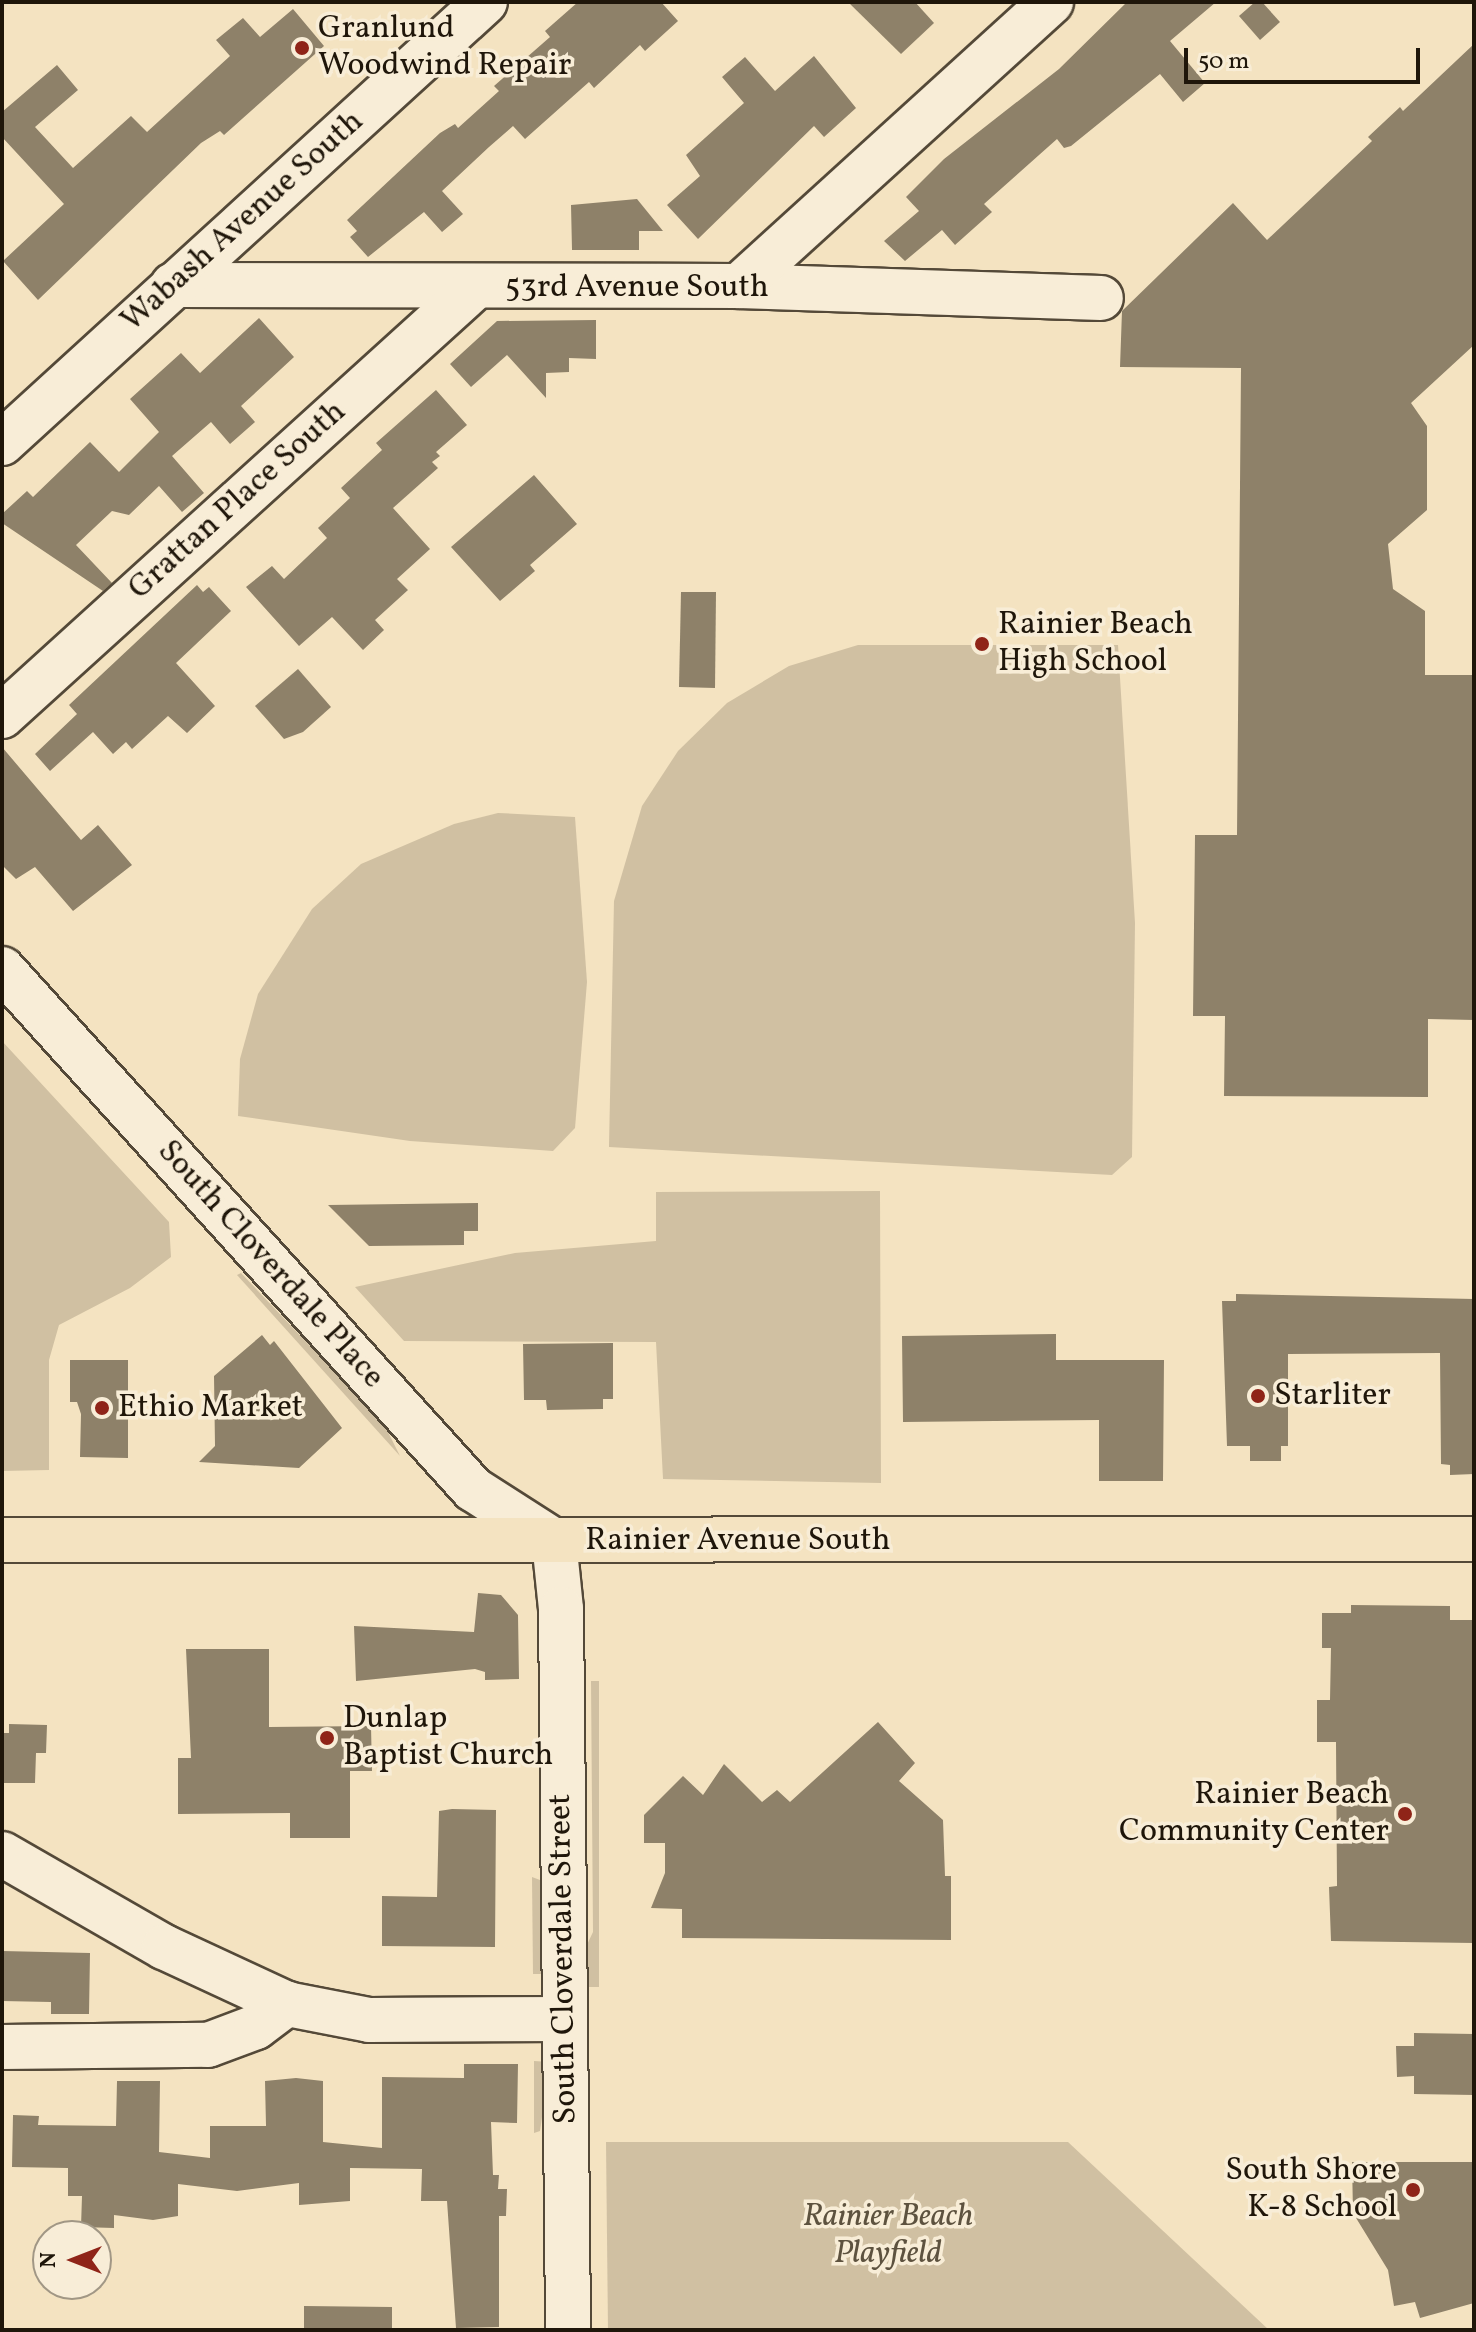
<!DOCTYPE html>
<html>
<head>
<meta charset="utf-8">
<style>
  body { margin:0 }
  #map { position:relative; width:1476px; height:2332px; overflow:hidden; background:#f4e3c1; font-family:Vollkorn,serif }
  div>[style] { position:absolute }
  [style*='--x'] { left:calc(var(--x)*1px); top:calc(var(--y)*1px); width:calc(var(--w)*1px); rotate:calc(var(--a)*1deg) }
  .green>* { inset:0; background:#d0c0a2 }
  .building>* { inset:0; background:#8e8169 }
  .roads { filter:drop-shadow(2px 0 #544938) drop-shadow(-2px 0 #544938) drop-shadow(0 2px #544938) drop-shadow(0 -2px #544938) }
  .minor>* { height:44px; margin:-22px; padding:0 22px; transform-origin:22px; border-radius:22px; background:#f8edd7 }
  .major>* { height:44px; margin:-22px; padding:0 22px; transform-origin:22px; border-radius:22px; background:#f4e3c1 }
  .dots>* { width:22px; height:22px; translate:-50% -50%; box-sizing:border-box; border:4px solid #f8edd7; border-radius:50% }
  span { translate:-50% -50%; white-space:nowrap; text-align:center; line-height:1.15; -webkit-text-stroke:7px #f8edd7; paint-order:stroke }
  .poi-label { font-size:32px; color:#1f160a }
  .left { translate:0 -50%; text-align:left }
  .right { translate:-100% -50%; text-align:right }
  .street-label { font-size:32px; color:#1f160a }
  .park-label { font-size:32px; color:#5d523f; font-style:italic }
  .frame { position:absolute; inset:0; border:4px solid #1f160a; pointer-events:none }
  .north { position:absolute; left:32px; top:2220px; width:80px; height:80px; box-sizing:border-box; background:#f8edd7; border:2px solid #a19785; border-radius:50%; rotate:270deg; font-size:22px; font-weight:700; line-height:32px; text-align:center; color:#1f160a }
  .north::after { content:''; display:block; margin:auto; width:28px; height:36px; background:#8f2418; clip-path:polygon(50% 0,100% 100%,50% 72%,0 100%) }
  .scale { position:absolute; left:1184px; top:48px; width:236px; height:36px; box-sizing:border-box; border:4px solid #1f160a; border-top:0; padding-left:10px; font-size:24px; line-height:28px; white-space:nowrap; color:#1f160a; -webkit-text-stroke:6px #f8edd7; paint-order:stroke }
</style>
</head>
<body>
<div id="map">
  <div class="green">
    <div style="clip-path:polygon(858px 645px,1118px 645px,1135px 923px,1132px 1157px,1112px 1175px,609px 1147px,614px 901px,642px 806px,678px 751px,727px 703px,789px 666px)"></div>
    <div style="clip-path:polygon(498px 813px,575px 817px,587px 982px,575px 1128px,553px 1151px,410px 1141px,238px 1116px,240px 1059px,258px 994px,312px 909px,361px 864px,454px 824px)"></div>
    <div style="clip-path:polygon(2px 1041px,169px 1222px,171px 1257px,130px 1288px,59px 1325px,49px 1360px,49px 1470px,2px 1471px)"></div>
    <div style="clip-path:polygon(880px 1191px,881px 1483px,663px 1479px,656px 1342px,404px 1341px,355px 1287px,515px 1253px,656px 1241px,656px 1192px)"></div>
    <div style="clip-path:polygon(241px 1273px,384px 1424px,400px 1456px,237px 1275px)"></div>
    <div style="clip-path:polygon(591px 1681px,599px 1681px,599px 1987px,584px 1987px,584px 1951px,593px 1932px)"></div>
    <div style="clip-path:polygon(532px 1877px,540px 1880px,547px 1974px,533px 1974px)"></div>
    <div style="clip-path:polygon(534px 2061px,550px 2062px,540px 2131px,534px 2133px)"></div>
    <div style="clip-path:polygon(606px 2142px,1068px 2142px,1269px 2330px,608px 2330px)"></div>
  </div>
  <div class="building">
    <div style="clip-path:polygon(578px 2px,661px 2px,678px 21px,645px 51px,640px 45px,594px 88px,589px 82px,525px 139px,513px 126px,489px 147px,442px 191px,463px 214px,442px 232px,424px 212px,368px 257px,350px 237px,357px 231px,347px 220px,440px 133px,455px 124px,458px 128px,499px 91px,494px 86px,550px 37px,545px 31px)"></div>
    <div style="clip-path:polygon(848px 2px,915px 2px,934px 23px,901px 54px)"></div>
    <div style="clip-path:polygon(1127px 2px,1216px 2px,1170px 41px,1205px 83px,1183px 102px,1160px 74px,1071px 146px,1064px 148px,1057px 139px,984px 204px,992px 212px,955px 245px,942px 230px,905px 261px,884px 241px,919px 211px,906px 197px,944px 159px,1059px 69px)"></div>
    <div style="clip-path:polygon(1255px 2px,1262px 2px,1280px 22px,1260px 40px,1239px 16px)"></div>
    <div style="clip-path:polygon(293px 9px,324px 46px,224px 135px,220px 131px,201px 143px,38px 300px,3px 261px,64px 204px,2px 137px,2px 112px,57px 65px,78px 90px,35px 127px,73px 168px,131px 116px,147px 132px,230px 56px,216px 40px,243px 18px,260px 37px)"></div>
    <div style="clip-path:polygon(1474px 44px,1474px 345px,1411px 403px,1427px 426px,1427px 510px,1388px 544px,1393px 589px,1425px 611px,1425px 675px,1474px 675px,1474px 1020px,1428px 1019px,1428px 1097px,1224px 1096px,1225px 1016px,1193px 1016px,1195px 835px,1237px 835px,1241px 368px,1120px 367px,1122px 311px,1233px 203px,1267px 240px,1372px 141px,1368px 137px,1400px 107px,1403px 111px)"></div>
    <div style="clip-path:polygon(814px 56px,856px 108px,824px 137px,814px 126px,698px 239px,667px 205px,700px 176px,686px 155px,744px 103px,722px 77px,745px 57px,775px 91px)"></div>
    <div style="clip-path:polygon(637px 199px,663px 231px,639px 231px,639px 250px,572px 250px,571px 205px)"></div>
    <div style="clip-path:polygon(259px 318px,294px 357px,241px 406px,255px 422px,230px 444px,211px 422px,172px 456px,204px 493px,182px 512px,159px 486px,129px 515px,112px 511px,76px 545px,112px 583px,103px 591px,2px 523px,2px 514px,27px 491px,33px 497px,90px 442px,119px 472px,159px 432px,130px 399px,181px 353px,200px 373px)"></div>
    <div style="clip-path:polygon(596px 320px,596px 359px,569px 358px,569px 372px,546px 373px,546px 398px,507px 355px,471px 387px,450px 364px,497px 321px)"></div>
    <div style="clip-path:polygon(436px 390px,467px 425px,436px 452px,440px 456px,432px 462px,438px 468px,393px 508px,430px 549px,397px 579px,408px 590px,375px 620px,384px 630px,363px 650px,332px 617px,299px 646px,246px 587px,272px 566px,284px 579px,327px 538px,318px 528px,350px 498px,341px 488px,382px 450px,376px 443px)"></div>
    <div style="clip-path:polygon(534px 475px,577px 524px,530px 565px,535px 571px,500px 601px,451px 547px)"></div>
    <div style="clip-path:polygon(197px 585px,203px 592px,209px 587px,231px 611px,176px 663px,215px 706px,187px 733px,168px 716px,132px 749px,126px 742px,113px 754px,93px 732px,50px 771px,35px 754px,77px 714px,69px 705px)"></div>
    <div style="clip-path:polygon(681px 592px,716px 592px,715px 688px,679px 687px)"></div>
    <div style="clip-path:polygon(298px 669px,331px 707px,303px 732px,284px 739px,255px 706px)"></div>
    <div style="clip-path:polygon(2px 747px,81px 840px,98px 825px,132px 865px,73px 911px,35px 867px,16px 879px,2px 865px)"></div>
    <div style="clip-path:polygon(478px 1203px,478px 1231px,464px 1231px,464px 1245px,369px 1246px,328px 1205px)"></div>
    <div style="clip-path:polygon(1236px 1294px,1474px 1299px,1474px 1474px,1450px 1475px,1450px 1465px,1441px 1464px,1440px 1353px,1288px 1354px,1288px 1446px,1281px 1446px,1281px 1461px,1250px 1461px,1250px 1446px,1227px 1446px,1222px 1301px,1236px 1301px)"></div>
    <div style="clip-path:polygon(1056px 1334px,1056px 1360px,1164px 1360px,1163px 1481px,1099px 1481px,1099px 1420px,903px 1422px,902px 1336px)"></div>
    <div style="clip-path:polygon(262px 1335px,270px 1345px,274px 1341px,342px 1428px,299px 1468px,199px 1462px,215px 1446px,214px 1376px)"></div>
    <div style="clip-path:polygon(613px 1343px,613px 1399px,603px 1399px,603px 1409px,547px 1410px,546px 1400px,524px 1400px,523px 1344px)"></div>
    <div style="clip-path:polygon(70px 1360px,128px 1360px,128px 1458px,80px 1457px,81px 1414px,77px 1402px,70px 1402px)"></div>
    <div style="clip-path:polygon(478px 1593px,501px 1595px,518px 1615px,519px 1679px,485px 1680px,485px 1672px,475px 1669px,356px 1681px,354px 1626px,474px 1632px)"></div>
    <div style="clip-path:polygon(1351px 1605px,1450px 1606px,1450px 1620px,1474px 1620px,1474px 1943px,1331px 1941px,1329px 1887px,1337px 1886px,1336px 1742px,1317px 1742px,1317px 1700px,1330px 1700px,1331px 1648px,1322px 1648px,1322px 1613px,1351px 1613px)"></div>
    <div style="clip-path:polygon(186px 1649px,269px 1649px,269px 1727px,371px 1726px,372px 1771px,350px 1771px,350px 1838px,290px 1838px,290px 1813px,178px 1814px,178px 1758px,191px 1758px)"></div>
    <div style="clip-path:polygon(878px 1722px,915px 1763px,899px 1781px,943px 1820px,945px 1876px,951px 1876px,951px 1940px,682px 1938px,682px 1909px,651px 1908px,665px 1873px,665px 1843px,644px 1843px,644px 1815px,683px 1776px,703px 1795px,724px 1764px,762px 1802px,777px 1790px,790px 1802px)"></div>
    <div style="clip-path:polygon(9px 1724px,47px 1725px,46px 1753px,36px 1753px,35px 1783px,2px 1783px,2px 1733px,9px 1733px)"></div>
    <div style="clip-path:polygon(452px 1809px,496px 1810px,495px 1947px,382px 1946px,382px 1896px,437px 1897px,439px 1811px)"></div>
    <div style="clip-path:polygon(2px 1951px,90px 1953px,89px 2014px,51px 2014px,51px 2002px,2px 2001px)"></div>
    <div style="clip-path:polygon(1414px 2033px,1474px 2034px,1474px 2095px,1414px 2094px,1414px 2076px,1397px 2077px,1396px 2046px,1414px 2046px)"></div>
    <div style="clip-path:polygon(464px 2064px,518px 2064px,517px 2123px,491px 2122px,493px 2175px,499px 2175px,498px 2189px,507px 2189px,506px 2216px,499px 2216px,499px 2327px,456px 2328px,447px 2201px,421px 2201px,422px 2169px,350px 2168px,350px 2201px,299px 2205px,299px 2183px,237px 2191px,178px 2184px,178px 2216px,153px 2220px,114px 2215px,114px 2228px,81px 2227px,82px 2196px,68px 2196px,68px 2168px,12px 2167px,13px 2115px,39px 2116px,38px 2125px,116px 2126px,117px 2081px,160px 2081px,159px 2152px,210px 2158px,210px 2126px,266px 2126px,265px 2081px,296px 2078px,323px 2081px,323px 2142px,382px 2148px,382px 2077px,464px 2078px)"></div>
    <div style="clip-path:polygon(1352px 2162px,1474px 2162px,1474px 2303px,1420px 2318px,1415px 2302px,1394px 2306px,1388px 2270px,1353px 2213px)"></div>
    <div style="clip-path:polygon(304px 2306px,392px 2307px,392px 2330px,304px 2330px)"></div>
  </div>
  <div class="roads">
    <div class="minor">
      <div style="--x:173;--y:285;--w:566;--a:0.1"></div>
      <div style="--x:739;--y:286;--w:362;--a:1.9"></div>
      <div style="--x:739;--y:286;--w:422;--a:-42.3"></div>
      <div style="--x:2;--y:443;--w:654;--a:-42.4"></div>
      <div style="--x:2;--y:716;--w:639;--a:-42.21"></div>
      <div style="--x:2;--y:969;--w:702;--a:47.83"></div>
      <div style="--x:473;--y:1489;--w:96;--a:32.7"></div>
      <div style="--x:554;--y:1541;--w:68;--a:84.1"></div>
      <div style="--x:561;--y:1609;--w:721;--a:89.44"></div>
      <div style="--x:2;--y:1854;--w:187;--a:29.9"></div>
      <div style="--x:164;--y:1947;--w:136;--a:24.9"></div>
      <div style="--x:2;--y:2047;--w:206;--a:-0.6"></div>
      <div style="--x:208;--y:2045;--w:51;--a:-20.6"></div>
      <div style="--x:256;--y:2027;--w:39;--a:-37"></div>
      <div style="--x:287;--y:2004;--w:84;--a:11"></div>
      <div style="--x:369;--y:2020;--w:196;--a:-0.3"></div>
    </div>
    <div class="major">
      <div style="--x:2;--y:1540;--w:1472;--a:-0.04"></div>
    </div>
  </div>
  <div class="dots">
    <div style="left:302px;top:48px;background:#8f2418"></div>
    <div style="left:982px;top:644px;background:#8f2418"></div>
    <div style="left:1258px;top:1396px;background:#8f2418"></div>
    <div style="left:102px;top:1408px;background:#8f2418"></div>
    <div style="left:327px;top:1738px;background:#8f2418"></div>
    <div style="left:1405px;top:1814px;background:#8f2418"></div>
    <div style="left:1413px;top:2190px;background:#8f2418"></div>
  </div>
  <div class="poi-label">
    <span class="left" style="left:318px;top:48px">Granlund<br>Woodwind Repair</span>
    <span class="left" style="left:998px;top:644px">Rainier Beach<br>High School</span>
    <span class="left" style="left:1274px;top:1396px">Starliter</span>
    <span class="left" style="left:118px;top:1408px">Ethio Market</span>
    <span class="left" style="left:343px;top:1738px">Dunlap<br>Baptist Church</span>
    <span class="right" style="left:1389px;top:1814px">Rainier Beach<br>Community Center</span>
    <span class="right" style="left:1397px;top:2190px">South Shore<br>K-8 School</span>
  </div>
  <div class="street-label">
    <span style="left:243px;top:222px;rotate:-42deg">Wabash Avenue South</span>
    <span style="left:637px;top:288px">53rd Avenue South</span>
    <span style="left:238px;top:501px;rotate:-42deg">Grattan Place South</span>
    <span style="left:270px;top:1265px;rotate:48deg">South Cloverdale Place</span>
    <span style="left:738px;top:1541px">Rainier Avenue South</span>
    <span style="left:564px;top:1959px;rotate:-91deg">South Cloverdale Street</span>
  </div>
  <div class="park-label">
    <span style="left:888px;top:2236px">Rainier Beach<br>Playfield</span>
  </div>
  <div class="frame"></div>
  <div class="north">N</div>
  <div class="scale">50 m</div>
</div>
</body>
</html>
